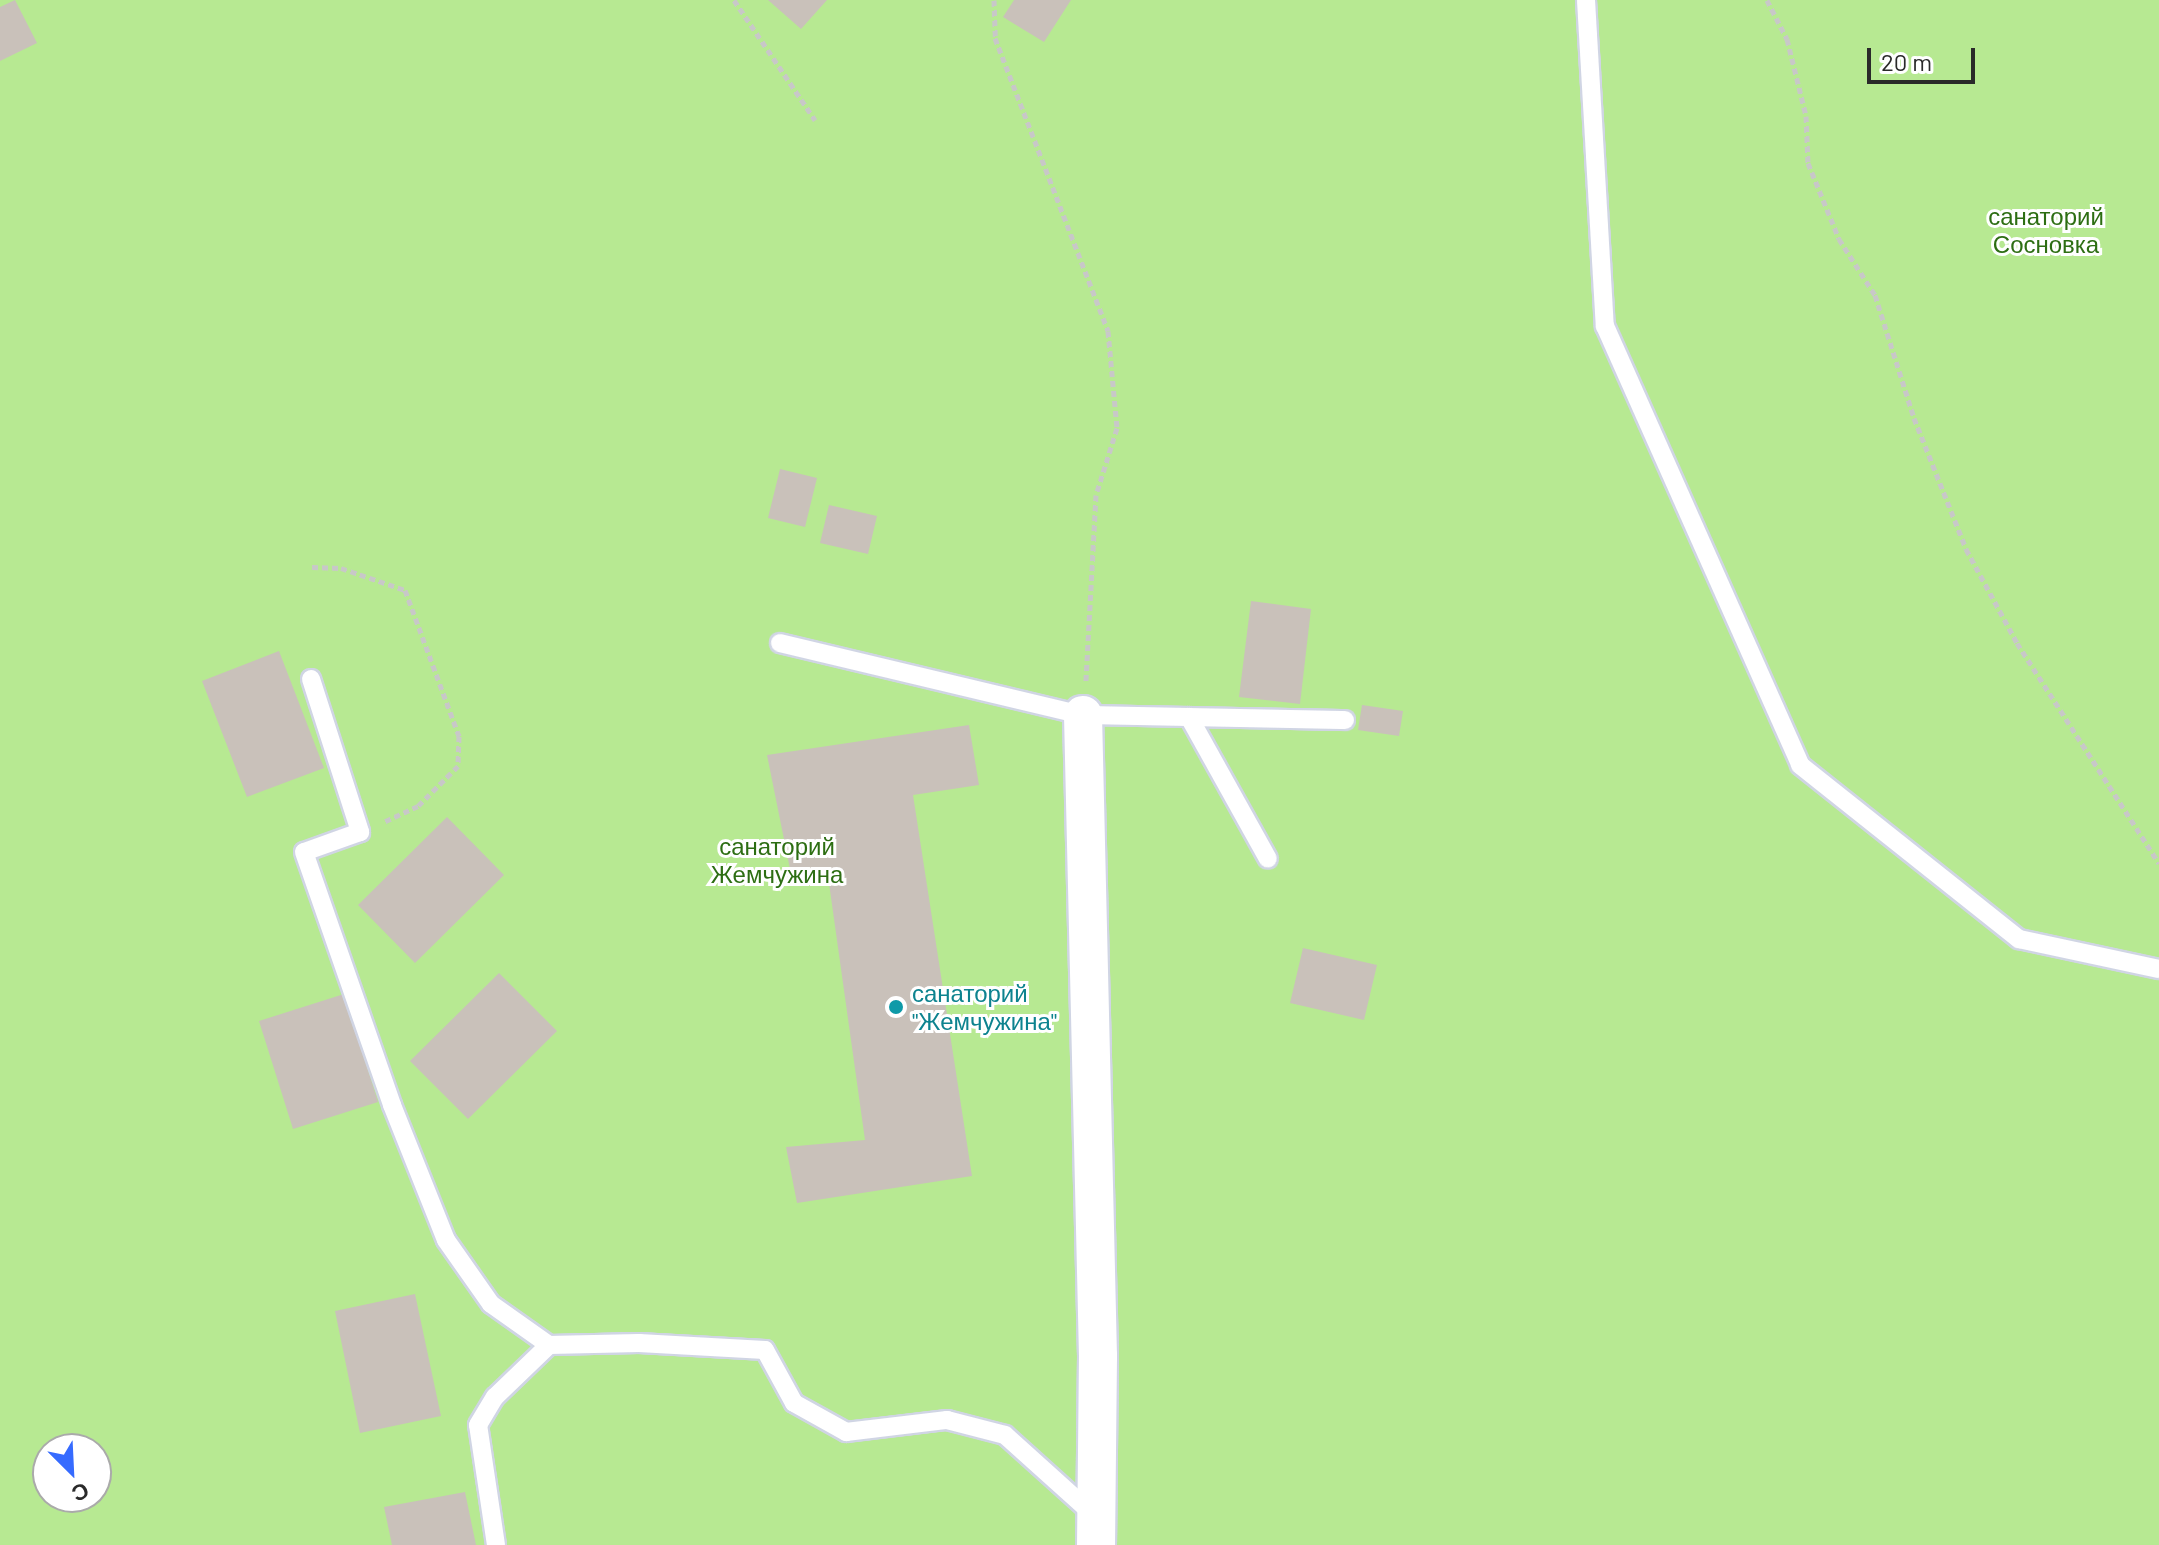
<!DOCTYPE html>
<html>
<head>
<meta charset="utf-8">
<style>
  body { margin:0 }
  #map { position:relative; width:2159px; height:1545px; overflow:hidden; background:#eee4db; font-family:Barlow,sans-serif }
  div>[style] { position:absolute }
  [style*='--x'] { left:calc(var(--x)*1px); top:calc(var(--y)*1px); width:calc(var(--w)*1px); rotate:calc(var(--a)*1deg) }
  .green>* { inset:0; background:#b7e992 }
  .building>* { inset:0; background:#c9c1ba }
  .path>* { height:5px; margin-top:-2.5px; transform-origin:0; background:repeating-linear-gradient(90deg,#c8c8c8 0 6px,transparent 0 10px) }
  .roads { filter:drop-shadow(2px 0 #d0d5e4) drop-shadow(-2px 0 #d0d5e4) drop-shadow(0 2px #d0d5e4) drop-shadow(0 -2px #d0d5e4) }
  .service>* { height:18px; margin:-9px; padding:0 9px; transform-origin:9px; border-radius:9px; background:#fff }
  .minor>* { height:38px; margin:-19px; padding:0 19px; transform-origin:19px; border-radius:19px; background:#fff }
  .dots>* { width:22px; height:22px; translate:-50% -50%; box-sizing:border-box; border:4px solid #fff; border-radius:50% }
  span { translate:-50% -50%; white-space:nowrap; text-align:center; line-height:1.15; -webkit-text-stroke:6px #fff; paint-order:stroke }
  .park-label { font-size:24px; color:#2d6e13 }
  .culture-label { font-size:24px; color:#0d838f }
  .left { translate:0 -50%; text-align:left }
  .north { position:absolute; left:32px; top:1433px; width:80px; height:80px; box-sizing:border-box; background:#fff; border:2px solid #aaa; border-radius:50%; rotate:156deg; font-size:22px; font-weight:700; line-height:32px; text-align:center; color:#2a2a2a }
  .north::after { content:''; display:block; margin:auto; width:28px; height:36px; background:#366bff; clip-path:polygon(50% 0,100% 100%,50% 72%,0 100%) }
  .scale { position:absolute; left:1867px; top:48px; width:108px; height:36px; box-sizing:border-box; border:4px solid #2a2a2a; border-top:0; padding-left:10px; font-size:24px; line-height:28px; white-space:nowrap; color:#2a2a2a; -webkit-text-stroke:6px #fff; paint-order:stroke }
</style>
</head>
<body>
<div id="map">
  <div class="green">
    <div style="clip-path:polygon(evenodd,0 0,2159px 0,2159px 1545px,0 1545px,0 0,48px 1449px,96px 1449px,96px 1497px,48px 1497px,48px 1449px)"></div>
  </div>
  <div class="building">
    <div style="clip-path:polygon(15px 0,37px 43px,0 61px,0 7px)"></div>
    <div style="clip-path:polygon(768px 0,827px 0,801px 29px)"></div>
    <div style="clip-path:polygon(1014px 0,1071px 0,1044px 42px,1003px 17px)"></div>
    <div style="clip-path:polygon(780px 469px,817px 478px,805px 527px,768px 518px)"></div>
    <div style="clip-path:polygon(829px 505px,877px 516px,868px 554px,820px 543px)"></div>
    <div style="clip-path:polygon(1251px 601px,1311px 609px,1300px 704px,1239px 697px)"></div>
    <div style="clip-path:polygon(279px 651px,324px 768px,247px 797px,202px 681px)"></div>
    <div style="clip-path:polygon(1362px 705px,1403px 711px,1399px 736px,1358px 730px)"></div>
    <div style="clip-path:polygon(969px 725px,979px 785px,913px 795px,972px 1176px,797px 1203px,786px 1147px,865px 1140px,827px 869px,791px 874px,767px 755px)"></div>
    <div style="clip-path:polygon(447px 817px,504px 875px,415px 963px,358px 905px)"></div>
    <div style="clip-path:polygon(1303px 948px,1377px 965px,1364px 1020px,1290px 1003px)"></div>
    <div style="clip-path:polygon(499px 973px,557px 1031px,468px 1119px,410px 1061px)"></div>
    <div style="clip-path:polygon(344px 994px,378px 1102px,293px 1129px,259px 1021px)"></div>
    <div style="clip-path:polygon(415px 1294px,441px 1416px,360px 1433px,335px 1311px)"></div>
    <div style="clip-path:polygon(465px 1492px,476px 1545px,392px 1545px,384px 1507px)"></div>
  </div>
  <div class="path">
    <div style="--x:734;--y:0;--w:145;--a:56"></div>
    <div style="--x:994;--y:0;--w:38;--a:88"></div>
    <div style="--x:995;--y:38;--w:314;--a:68.9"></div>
    <div style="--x:1108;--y:331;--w:97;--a:84.7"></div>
    <div style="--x:1117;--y:428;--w:70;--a:107.4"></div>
    <div style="--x:1096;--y:495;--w:187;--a:93.1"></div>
    <div style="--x:1767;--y:0;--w:44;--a:62.9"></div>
    <div style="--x:1787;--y:39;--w:79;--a:76.1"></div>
    <div style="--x:1806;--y:116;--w:47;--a:87.6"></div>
    <div style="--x:1808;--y:163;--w:82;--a:67.8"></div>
    <div style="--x:1839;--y:239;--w:67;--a:57.3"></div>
    <div style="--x:1875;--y:295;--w:129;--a:72.4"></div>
    <div style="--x:1914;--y:418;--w:141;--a:68.3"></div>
    <div style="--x:1966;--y:549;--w:107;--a:61.5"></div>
    <div style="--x:2017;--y:643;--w:262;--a:57.2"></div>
    <div style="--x:312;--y:567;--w:29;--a:2"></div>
    <div style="--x:341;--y:568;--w:68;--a:19"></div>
    <div style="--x:405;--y:590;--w:156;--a:69.7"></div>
    <div style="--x:459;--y:736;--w:30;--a:92"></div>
    <div style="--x:458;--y:766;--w:57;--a:135"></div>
    <div style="--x:418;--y:806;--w:38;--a:155"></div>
  </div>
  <div class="roads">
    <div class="service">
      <div style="--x:1586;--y:0;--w:327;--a:86.7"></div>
      <div style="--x:1605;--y:326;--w:480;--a:66"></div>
      <div style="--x:1800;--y:765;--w:280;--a:38.5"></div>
      <div style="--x:2019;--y:939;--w:143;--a:12.1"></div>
      <div style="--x:780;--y:643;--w:311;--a:13.4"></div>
      <div style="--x:1083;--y:715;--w:262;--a:1.1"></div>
      <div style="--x:311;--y:679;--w:161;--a:72.2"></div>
      <div style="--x:360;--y:832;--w:59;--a:160.3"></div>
      <div style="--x:304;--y:852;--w:268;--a:70.8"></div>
      <div style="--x:392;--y:1105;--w:145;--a:68.2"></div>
      <div style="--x:446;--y:1240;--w:78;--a:54.9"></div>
      <div style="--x:491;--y:1304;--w:71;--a:35.3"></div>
      <div style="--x:549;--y:1345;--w:90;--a:-1.3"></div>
      <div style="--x:639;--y:1343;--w:126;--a:3.2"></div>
      <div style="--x:765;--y:1350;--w:60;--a:61.3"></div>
      <div style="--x:794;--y:1403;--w:60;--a:29.1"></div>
      <div style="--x:846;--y:1432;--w:102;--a:-6.8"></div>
      <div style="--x:947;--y:1420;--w:60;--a:14.5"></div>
      <div style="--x:1005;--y:1435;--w:120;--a:42"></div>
      <div style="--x:1189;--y:717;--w:162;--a:60.9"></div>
      <div style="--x:496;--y:1545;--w:121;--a:-98.5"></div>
      <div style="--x:478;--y:1425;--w:33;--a:-59"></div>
      <div style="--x:495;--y:1397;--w:75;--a:-43.9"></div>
    </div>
    <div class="minor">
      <div style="--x:1083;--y:715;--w:641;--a:88.66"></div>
      <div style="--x:1098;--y:1356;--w:189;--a:90.6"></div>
    </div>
  </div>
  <div class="dots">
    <div style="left:896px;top:1007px;background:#0f9aa8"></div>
  </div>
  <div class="park-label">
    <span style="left:2046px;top:230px">санаторий<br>Сосновка</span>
    <span style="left:777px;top:860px">санаторий<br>Жемчужина</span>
  </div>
  <div class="culture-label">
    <span class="left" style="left:912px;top:1007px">санаторий<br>"Жемчужина"</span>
  </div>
  <div class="north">С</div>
  <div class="scale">20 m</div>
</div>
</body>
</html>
